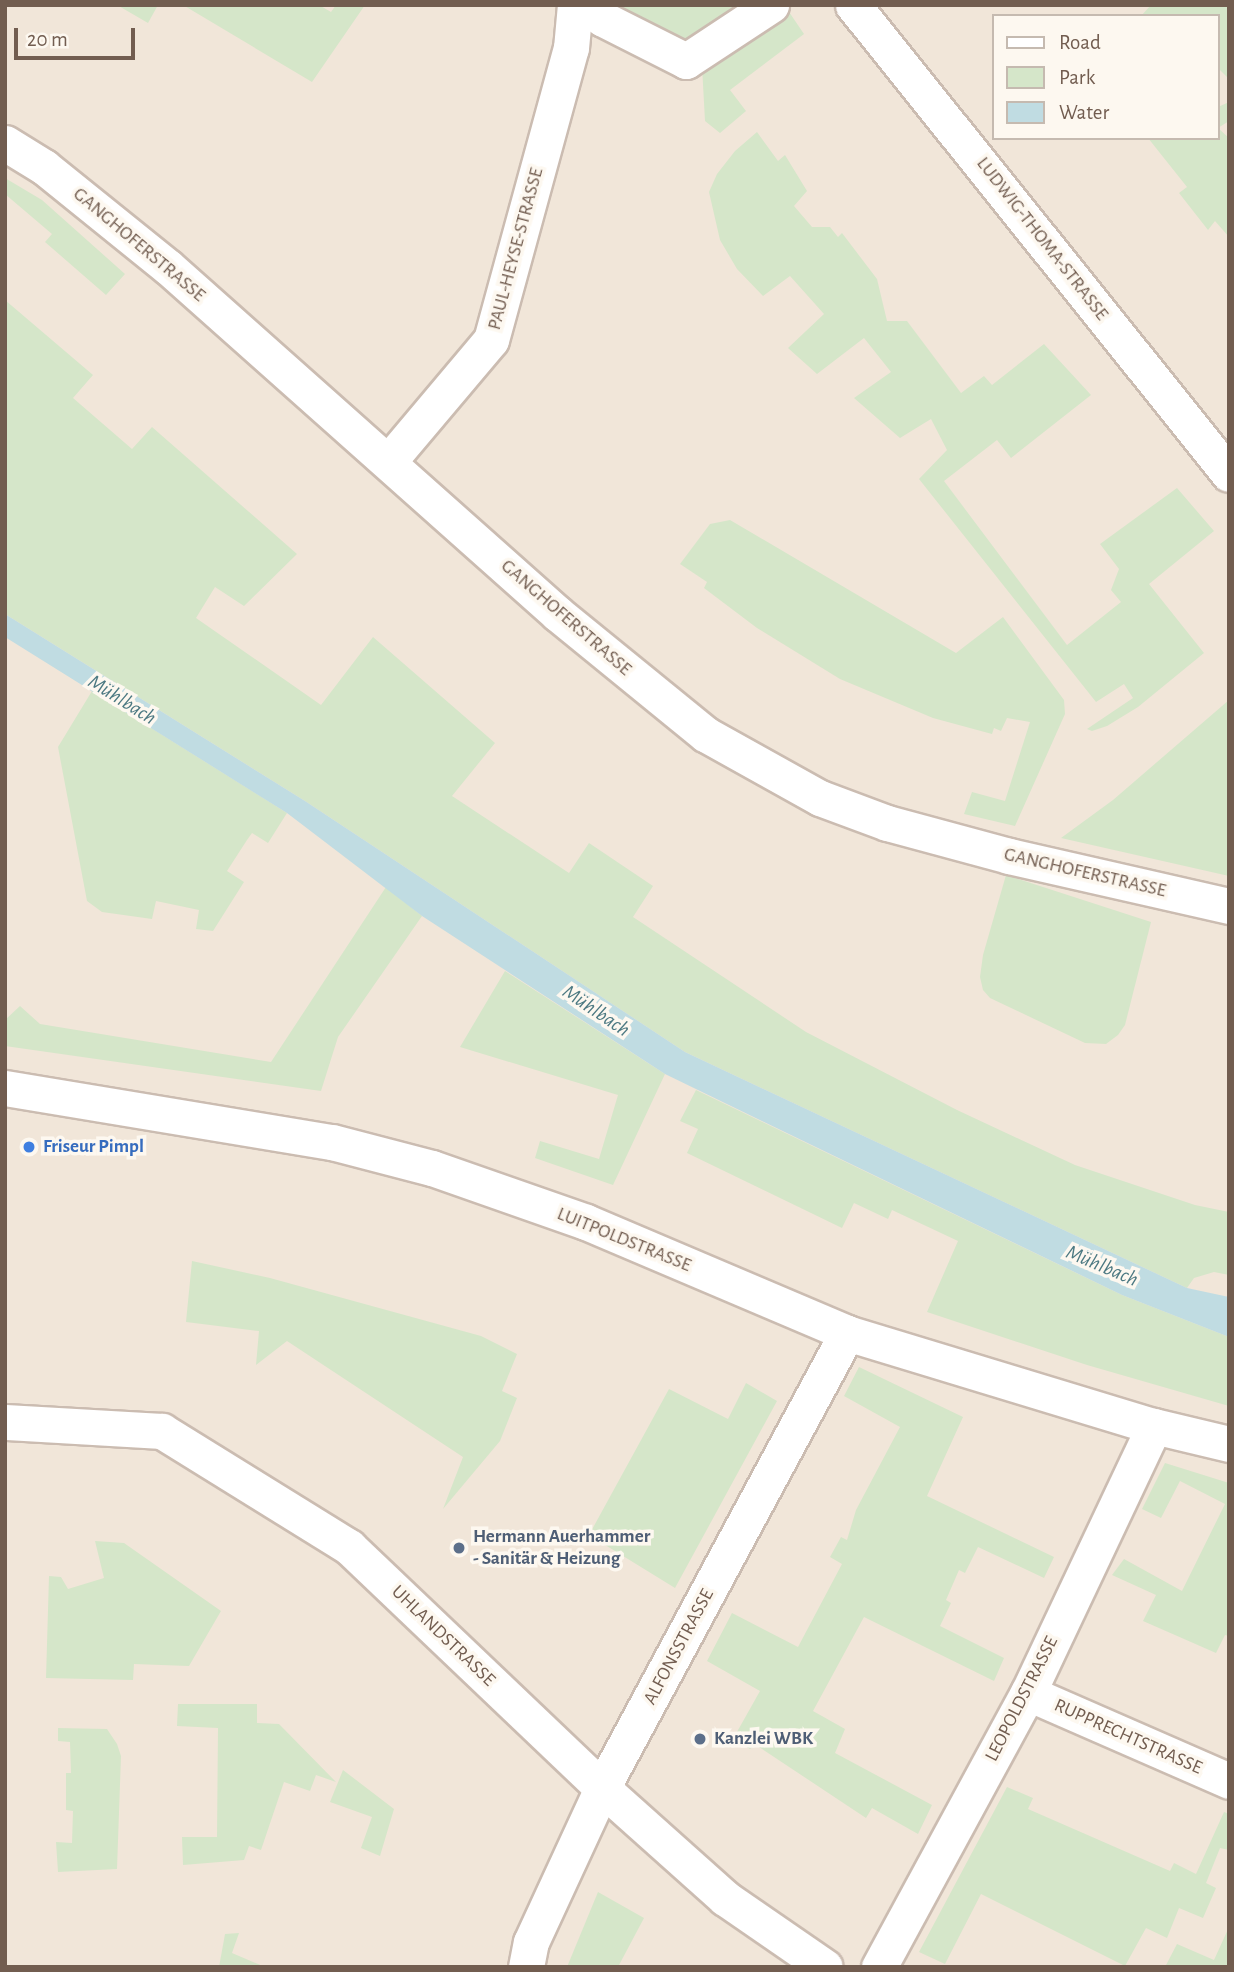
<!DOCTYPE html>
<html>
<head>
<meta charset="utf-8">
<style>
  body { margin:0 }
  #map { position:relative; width:1234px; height:1972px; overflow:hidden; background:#faf4ea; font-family:"Alegreya Sans",sans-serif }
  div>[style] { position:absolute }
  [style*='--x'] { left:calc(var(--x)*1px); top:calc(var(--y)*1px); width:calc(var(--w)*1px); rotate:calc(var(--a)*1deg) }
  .residential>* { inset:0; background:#f1e6d9 }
  .green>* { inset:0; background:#d5e6c9 }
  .water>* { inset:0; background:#c0dce2 }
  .roads { filter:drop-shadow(2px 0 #cbbcb1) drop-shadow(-2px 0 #cbbcb1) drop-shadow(0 2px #cbbcb1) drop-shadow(0 -2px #cbbcb1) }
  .minor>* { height:35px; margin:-17.5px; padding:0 17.5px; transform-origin:17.5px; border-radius:17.5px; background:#fff }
  .dots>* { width:19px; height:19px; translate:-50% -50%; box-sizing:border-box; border:4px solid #fdf8f0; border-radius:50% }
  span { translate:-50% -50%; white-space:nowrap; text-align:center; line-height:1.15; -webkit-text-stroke:7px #fdf8f0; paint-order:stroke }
  .street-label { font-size:19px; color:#725d50 }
  .shop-label { font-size:19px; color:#366cbe; font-weight:700 }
  .left { translate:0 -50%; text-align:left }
  .service-label { font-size:19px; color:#4e5e75; font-weight:700 }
  .water-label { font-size:21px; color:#4c7982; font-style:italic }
  .frame { position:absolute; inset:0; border:7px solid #725d50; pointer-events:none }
  .legend { position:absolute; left:992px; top:14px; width:228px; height:126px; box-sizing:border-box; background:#fdf8f0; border:2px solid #c5bab0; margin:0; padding:9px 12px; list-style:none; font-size:21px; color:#725d50 }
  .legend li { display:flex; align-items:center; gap:14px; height:35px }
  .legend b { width:35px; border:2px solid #c5bab0 }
  .scale { position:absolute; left:14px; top:28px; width:121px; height:32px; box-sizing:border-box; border:4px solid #725d50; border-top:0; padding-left:9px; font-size:21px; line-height:24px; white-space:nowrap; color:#725d50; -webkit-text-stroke:5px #fdf8f0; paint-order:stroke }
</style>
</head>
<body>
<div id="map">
  <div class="residential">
    <div style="clip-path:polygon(evenodd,5px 5px,1229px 5px,1229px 1967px,5px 1967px,5px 5px,994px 16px,1218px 16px,1218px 138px,994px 138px,994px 16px)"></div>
  </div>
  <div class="green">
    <div style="clip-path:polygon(117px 5px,158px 5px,148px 23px)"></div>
    <div style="clip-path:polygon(183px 5px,319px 5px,331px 12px,336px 5px,365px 5px,312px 82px)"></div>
    <div style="clip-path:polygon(583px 5px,771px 5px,686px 61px)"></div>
    <div style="clip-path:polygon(1151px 5px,1229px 5px,1229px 79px,1218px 68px,1218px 16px,1141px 16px)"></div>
    <div style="clip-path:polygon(785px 6px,804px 34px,730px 90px,746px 111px,720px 133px,705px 121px,702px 66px)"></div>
    <div style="clip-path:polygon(1229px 102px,1229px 121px,1218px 128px,1229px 138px,1229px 237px,1215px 221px,1208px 230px,1179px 193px,1187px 187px,1148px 138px,1218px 138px,1218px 107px)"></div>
    <div style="clip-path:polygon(757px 132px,778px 161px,785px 155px,807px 191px,794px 206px,812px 227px,830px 227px,838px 237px,842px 233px,877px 279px,887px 321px,907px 321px,961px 393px,984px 376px,992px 385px,1044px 344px,1091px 395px,1011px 458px,997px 440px,944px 481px,1067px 645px,1121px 602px,1111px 590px,1119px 569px,1100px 544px,1177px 488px,1214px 531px,1149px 584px,1204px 653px,1138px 707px,1107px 726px,1092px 731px,1087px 729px,1133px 698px,1124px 684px,1096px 702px,919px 479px,947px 450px,931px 419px,900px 438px,854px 398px,891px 372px,864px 338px,817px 374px,788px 348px,824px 314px,790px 276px,763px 296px,737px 269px,720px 240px,709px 192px,717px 174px,735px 151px)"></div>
    <div style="clip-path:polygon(5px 178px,42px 200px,125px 274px,106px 295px,45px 242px,52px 234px,5px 194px)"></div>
    <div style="clip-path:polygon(5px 300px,93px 375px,73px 398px,132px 449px,152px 427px,297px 554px,244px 606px,215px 587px,196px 618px,321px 705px,373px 637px,495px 743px,452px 796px,569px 873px,589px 843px,653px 886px,633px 917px,806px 1032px,957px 1110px,1075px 1165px,1195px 1205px,1229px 1212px,1229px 1275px,1214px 1272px,1194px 1278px,1187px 1288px,685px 1052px,305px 801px,5px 614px)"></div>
    <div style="clip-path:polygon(730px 520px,956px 653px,1003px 617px,1064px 700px,1065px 714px,1015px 826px,964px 814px,972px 792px,1005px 801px,1030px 722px,1007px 718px,1001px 731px,994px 728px,992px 734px,933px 718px,840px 679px,757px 628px,704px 588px,707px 582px,680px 564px,710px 524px)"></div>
    <div style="clip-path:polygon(92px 691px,287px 813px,268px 843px,252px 833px,247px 840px,227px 871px,244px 882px,213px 931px,196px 929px,199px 910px,156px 901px,152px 919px,102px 912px,87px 901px,58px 747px)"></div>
    <div style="clip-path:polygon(1229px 700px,1229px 876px,1061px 838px,1113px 800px)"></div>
    <div style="clip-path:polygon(1006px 875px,1151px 922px,1125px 1025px,1118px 1035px,1106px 1044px,1085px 1043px,990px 998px,983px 990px,980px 977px,983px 955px)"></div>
    <div style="clip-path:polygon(386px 887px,422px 916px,338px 1037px,321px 1091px,5px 1046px,5px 1020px,20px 1006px,40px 1024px,271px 1062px)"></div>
    <div style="clip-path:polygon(505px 971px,665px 1074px,613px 1185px,535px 1158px,540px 1141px,599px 1159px,618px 1095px,460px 1047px)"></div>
    <div style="clip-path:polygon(696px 1090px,1122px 1295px,1229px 1337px,1229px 1406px,1087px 1365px,927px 1312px,958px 1241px,892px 1210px,888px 1219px,854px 1203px,842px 1228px,687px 1153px,698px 1129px,680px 1121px)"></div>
    <div style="clip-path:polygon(192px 1261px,270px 1278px,481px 1336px,517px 1354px,502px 1391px,517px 1398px,500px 1441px,443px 1509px,463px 1457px,287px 1341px,256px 1365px,259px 1331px,186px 1322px)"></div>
    <div style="clip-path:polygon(859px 1367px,963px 1417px,927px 1496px,1054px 1557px,1044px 1578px,978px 1547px,965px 1573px,959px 1570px,946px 1600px,951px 1603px,940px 1626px,1004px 1658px,994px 1681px,864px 1617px,813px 1711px,845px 1729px,835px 1753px,932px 1805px,918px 1834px,872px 1808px,866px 1818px,756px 1745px,750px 1749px,733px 1739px,760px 1691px,707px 1661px,732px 1613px,798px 1647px,842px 1564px,830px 1557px,841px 1537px,847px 1540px,856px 1510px,900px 1427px,844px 1396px)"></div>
    <div style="clip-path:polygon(746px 1383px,777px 1401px,675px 1588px,589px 1535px,669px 1389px,728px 1419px)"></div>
    <div style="clip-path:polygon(1165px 1463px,1229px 1483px,1229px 1636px,1225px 1635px,1216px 1653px,1143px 1621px,1156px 1595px,1112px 1575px,1124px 1559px,1182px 1591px,1225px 1504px,1180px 1481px,1161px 1518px,1142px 1509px)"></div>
    <div style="clip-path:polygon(95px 1541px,124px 1543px,221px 1611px,189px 1666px,134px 1664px,133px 1680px,46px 1678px,49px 1576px,61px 1577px,68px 1589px,104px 1578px)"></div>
    <div style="clip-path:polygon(178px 1704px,257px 1704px,257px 1723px,279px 1724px,336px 1782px,316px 1775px,310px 1791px,284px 1782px,261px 1850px,249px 1846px,244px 1860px,183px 1865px,182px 1837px,217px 1837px,218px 1728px,177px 1726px)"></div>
    <div style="clip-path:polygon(58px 1728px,107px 1729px,117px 1744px,121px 1756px,117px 1869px,58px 1872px,56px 1842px,72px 1843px,73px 1811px,66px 1810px,66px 1773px,71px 1773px,70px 1742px,58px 1741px)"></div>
    <div style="clip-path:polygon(343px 1770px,394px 1809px,380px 1856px,361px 1848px,372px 1817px,330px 1802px)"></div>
    <div style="clip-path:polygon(1007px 1787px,1033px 1798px,1028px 1809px,1170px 1871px,1174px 1863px,1196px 1874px,1224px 1812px,1229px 1814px,1229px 1850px,1220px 1848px,1206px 1883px,1216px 1888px,1203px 1918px,1179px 1908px,1167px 1938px,1146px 1928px,1125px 1966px,981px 1894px,945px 1964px,919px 1952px)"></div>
    <div style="clip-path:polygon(598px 1892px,644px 1918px,618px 1967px,567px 1967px)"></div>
    <div style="clip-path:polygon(1229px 1927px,1229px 1967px,1165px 1967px,1177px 1944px,1214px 1960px)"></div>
    <div style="clip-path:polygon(239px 1933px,232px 1953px,265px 1967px,219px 1967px,225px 1934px)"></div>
  </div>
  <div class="water">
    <div style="clip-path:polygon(5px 614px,305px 801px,685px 1052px,1187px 1288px,1229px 1297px,1229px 1337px,1122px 1295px,665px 1074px,422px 916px,287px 813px,5px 637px)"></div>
  </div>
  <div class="roads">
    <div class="minor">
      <div style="--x:583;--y:5;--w:24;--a:35"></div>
      <div style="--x:603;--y:19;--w:93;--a:26.8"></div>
      <div style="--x:686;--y:61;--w:102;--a:-33.4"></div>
      <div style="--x:853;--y:5;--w:601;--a:51.28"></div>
      <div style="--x:5;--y:143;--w:46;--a:31.6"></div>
      <div style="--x:44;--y:167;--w:159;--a:38.9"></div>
      <div style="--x:168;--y:267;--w:522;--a:41.66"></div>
      <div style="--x:558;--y:614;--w:190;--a:39.2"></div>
      <div style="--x:705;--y:734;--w:132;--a:29.1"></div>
      <div style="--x:820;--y:798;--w:72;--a:20.5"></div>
      <div style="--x:887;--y:823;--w:126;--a:15.1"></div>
      <div style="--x:1009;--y:856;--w:226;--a:12.8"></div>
      <div style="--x:389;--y:461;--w:158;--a:-49.9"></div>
      <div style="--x:491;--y:340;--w:303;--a:-74.7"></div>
      <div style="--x:571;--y:48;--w:43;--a:-84.7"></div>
      <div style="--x:5;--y:1088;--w:331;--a:9.4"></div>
      <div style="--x:332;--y:1142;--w:103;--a:14.6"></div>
      <div style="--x:432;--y:1168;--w:163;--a:19.3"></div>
      <div style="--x:586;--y:1222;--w:284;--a:23"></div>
      <div style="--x:847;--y:1333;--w:321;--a:16.9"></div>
      <div style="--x:1154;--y:1426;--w:77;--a:13.5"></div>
      <div style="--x:5;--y:1422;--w:157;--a:3.3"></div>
      <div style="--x:162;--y:1431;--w:220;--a:31.8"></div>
      <div style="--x:349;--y:1547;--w:349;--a:43.6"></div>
      <div style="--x:602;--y:1788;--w:165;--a:41.8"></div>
      <div style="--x:725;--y:1898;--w:121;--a:34.6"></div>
      <div style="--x:1028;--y:1693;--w:219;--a:23.6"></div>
      <div style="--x:526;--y:1967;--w:25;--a:-79"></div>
      <div style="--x:531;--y:1942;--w:170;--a:-65.2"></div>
      <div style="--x:602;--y:1788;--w:517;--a:-61.7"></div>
      <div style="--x:879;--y:1967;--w:312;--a:-61.5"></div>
      <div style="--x:1028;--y:1693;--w:295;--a:-64.7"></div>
    </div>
  </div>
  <div class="dots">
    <div style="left:29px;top:1147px;background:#3f7fe0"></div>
    <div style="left:459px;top:1548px;background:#5c6f8a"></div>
    <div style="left:700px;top:1739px;background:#5c6f8a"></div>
  </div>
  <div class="street-label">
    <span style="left:1042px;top:239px;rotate:52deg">LUDWIG-THOMA-STRASSE</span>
    <span style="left:139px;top:245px;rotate:40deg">GANGHOFERSTRASSE</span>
    <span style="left:516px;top:249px;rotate:-75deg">PAUL-HEYSE-STRASSE</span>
    <span style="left:566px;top:618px;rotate:41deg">GANGHOFERSTRASSE</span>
    <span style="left:1085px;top:873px;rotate:13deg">GANGHOFERSTRASSE</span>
    <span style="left:624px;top:1240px;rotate:22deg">LUITPOLDSTRASSE</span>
    <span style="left:443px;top:1636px;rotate:44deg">UHLANDSTRASSE</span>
    <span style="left:679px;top:1647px;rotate:-62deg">ALFONSSTRASSE</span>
    <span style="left:1022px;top:1699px;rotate:-63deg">LEOPOLDSTRASSE</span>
    <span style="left:1128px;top:1737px;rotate:24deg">RUPPRECHTSTRASSE</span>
  </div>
  <div class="shop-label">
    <span class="left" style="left:43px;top:1147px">Friseur Pimpl</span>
  </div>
  <div class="service-label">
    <span class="left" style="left:473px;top:1548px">Hermann Auerhammer<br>- Sanitär &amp; Heizung</span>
    <span class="left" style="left:714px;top:1739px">Kanzlei WBK</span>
  </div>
  <div class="water-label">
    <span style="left:122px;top:700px;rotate:32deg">Mühlbach</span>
    <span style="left:596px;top:1011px;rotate:34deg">Mühlbach</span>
    <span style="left:1102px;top:1266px;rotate:23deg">Mühlbach</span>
  </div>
  <div class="frame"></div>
  <ul class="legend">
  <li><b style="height:9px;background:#fff"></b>Road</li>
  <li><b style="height:19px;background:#d5e6c9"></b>Park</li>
  <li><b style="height:19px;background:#c0dce2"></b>Water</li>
  </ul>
  <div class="scale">20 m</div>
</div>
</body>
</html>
